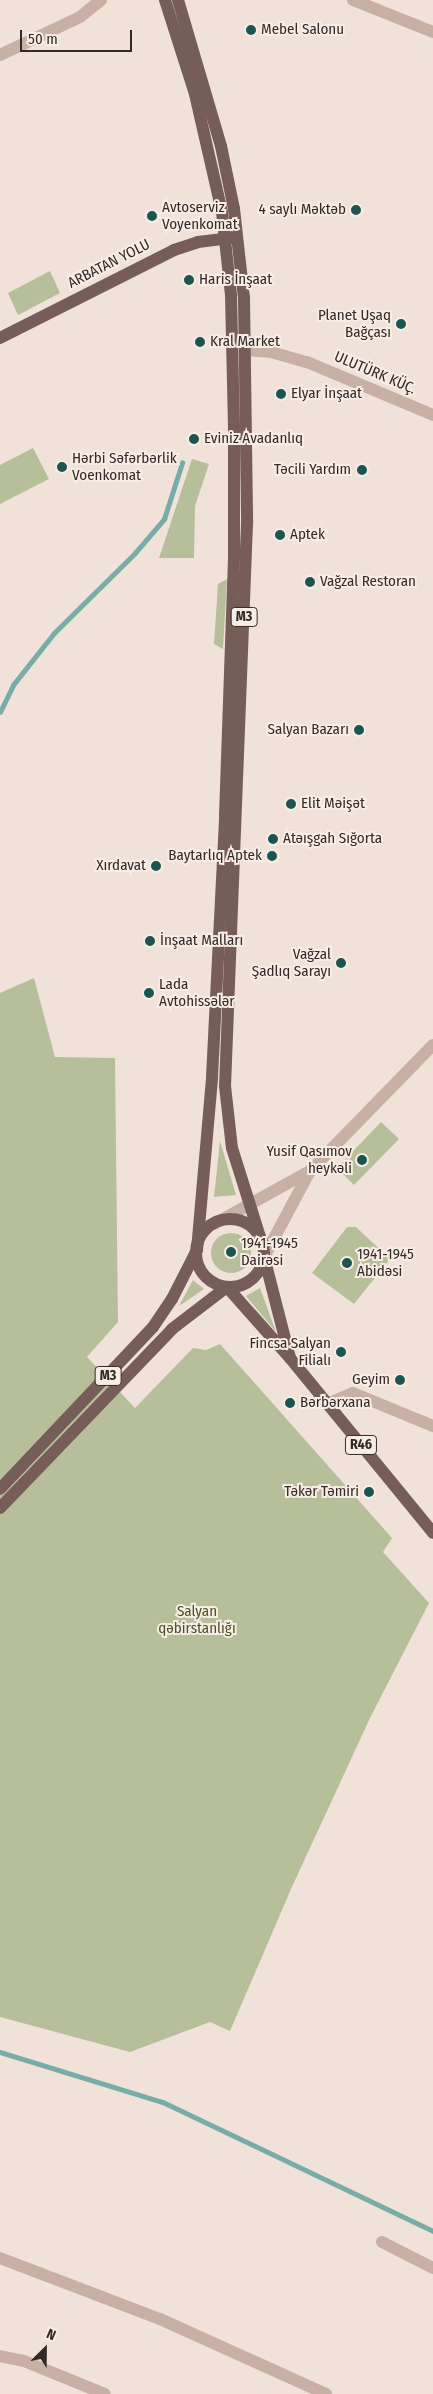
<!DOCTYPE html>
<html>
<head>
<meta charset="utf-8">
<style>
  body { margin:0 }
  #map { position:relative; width:433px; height:2394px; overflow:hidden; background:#f0e2d9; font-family:"Fira Sans Condensed",sans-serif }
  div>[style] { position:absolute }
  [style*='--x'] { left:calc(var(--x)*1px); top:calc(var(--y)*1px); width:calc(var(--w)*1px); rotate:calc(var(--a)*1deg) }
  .green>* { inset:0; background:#b7bf9a }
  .round { border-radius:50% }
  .stream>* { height:4.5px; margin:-2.25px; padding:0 2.25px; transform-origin:2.25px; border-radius:2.25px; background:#79aca7 }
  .minor>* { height:12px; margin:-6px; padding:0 6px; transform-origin:6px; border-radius:6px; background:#c8b0a5 }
  .major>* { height:12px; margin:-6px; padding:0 6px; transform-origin:6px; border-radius:6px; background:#765d58 }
  .major>.ring { margin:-6px; padding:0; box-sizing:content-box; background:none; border:12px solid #765d58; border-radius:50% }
  .dots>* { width:14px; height:14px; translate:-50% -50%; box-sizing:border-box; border:2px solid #f8ede5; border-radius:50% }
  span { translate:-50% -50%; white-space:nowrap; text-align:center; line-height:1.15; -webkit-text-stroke:4px #f8ede5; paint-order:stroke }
  .shield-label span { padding:1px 4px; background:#f8ede5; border:1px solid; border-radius:4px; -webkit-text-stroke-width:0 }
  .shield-label { font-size:14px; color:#342926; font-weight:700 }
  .poi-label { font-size:15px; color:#342926 }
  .left { translate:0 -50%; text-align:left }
  .right { translate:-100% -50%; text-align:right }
  .street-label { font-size:15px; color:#342926 }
  .park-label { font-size:15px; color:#49512b }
  .north { position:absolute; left:20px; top:2324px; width:50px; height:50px; -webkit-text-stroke:4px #f8ede5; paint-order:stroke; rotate:23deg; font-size:14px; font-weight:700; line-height:20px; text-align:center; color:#342926 }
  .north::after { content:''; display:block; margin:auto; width:18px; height:22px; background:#342926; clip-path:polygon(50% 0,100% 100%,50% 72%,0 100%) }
  .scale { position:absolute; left:20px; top:30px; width:112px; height:22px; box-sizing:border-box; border:2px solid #342926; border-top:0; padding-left:6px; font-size:15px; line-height:18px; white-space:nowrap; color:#342926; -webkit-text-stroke:4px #f8ede5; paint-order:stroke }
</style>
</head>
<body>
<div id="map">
  <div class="green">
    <div style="clip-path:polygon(50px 271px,60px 293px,18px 315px,8px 293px)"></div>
    <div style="clip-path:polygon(33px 448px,49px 479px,0 504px,0 465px)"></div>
    <div style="clip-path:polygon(192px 459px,209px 464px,195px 506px,194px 558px,159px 558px)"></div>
    <div style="clip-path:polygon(227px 579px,223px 649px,214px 644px,218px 584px)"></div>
    <div style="clip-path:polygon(34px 978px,55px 1057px,115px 1058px,118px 1322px,87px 1357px,135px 1408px,193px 1348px,206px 1350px,220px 1344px,392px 1538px,383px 1552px,429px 1603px,370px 1718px,291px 1889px,230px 2031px,210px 2022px,130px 2052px,0 2017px,0 993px)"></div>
    <div style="clip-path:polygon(381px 1122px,399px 1139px,354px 1185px,337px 1168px)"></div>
    <div style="clip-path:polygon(220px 1141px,236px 1195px,214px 1197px)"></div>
    <div style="clip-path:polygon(347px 1227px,356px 1227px,390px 1259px,354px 1304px,312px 1273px)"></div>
    <div class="round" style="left:211px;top:1233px;width:40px;height:40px"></div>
    <div style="clip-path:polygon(193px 1280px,204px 1289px,179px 1306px)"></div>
    <div style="clip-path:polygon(260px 1288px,276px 1332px,246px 1296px)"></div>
  </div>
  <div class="stream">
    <div style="--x:0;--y:712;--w:30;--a:-64"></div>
    <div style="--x:13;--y:685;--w:66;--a:-51.7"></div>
    <div style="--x:54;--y:633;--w:114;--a:-44.6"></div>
    <div style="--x:135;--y:553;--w:45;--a:-49.5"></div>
    <div style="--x:164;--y:519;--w:59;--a:-72.2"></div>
    <div style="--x:0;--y:2052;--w:170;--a:17.1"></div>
    <div style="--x:163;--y:2102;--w:299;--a:25.5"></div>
  </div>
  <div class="minor">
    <div style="--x:353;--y:0;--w:86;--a:21.8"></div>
    <div style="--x:0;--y:55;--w:89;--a:-25.4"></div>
    <div style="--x:80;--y:17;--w:27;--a:-39"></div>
    <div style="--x:245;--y:350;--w:26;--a:4"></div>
    <div style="--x:271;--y:352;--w:37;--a:16"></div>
    <div style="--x:307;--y:362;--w:137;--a:22.8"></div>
    <div style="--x:310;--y:1171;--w:176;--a:-45.7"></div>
    <div style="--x:214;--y:1224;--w:110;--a:-28.9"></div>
    <div style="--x:310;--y:1171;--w:98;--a:118.1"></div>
    <div style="--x:327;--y:1404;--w:28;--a:-23"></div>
    <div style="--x:353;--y:1393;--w:87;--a:22.4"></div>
    <div style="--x:382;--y:2242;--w:57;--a:27"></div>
    <div style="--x:0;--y:2258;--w:171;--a:20.9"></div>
    <div style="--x:160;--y:2319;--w:182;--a:24.3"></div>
    <div style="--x:0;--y:2356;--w:25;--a:12"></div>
    <div style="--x:24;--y:2361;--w:87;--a:22.2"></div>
  </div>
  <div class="major">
    <div style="--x:178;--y:0;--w:152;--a:73.6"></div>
    <div style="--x:221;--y:146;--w:64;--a:78.3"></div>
    <div style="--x:234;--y:209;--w:90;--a:83.6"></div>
    <div style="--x:244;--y:298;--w:226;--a:89.2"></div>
    <div style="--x:247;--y:524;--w:562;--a:92.24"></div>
    <div style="--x:225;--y:1086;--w:62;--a:83.6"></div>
    <div style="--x:232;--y:1148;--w:93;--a:72.5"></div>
    <div style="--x:0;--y:338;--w:195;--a:-26.8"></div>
    <div style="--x:174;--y:250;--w:25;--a:-18"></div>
    <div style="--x:198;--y:242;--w:34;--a:-7"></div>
    <div class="ring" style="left:196px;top:1219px;width:56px;height:56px"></div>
    <div style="--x:290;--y:1358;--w:226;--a:50.7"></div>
    <div style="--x:0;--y:1489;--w:223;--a:-46.6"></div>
    <div style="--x:153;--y:1327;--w:34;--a:-56"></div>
    <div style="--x:172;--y:1299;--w:55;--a:-63"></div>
    <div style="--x:197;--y:1250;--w:174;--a:-85"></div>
    <div style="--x:212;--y:1077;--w:261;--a:-87.1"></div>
    <div style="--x:225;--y:816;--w:261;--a:-88"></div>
    <div style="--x:234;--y:555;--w:128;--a:-90"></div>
    <div style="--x:234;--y:427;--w:132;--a:-91.3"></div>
    <div style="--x:231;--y:295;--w:83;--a:-96.2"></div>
    <div style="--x:222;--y:212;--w:121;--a:-102.9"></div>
    <div style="--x:195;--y:94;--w:99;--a:-107.7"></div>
    <div style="--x:0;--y:1508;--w:248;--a:-46.1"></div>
    <div style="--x:172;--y:1329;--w:69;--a:-37.4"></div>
    <div style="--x:227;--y:1287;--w:95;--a:48.4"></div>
    <div style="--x:290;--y:1358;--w:104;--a:-104.4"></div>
  </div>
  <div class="dots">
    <div style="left:251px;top:30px;background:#1d5450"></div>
    <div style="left:356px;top:210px;background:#1d5450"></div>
    <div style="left:152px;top:216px;background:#1d5450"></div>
    <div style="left:189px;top:280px;background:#1d5450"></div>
    <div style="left:401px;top:324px;background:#1d5450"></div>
    <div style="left:200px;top:342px;background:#1d5450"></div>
    <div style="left:281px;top:394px;background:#1d5450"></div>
    <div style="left:194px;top:439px;background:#1d5450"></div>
    <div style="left:62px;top:467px;background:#1d5450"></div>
    <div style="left:362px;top:470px;background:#1d5450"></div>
    <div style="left:280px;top:535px;background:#1d5450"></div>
    <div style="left:310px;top:582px;background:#1d5450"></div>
    <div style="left:359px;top:730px;background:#1d5450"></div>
    <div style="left:291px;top:804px;background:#1d5450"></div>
    <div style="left:273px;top:839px;background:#1d5450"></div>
    <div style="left:272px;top:856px;background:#1d5450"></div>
    <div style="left:156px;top:866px;background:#1d5450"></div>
    <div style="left:150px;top:941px;background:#1d5450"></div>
    <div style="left:341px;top:963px;background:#1d5450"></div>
    <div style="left:149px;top:993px;background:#1d5450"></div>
    <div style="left:362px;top:1160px;background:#1d5450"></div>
    <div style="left:231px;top:1252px;background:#1d5450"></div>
    <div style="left:347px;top:1263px;background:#1d5450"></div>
    <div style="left:341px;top:1352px;background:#1d5450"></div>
    <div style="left:400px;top:1380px;background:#1d5450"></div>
    <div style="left:290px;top:1403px;background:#1d5450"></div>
    <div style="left:369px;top:1492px;background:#1d5450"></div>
  </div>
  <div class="shield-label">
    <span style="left:244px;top:617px">M3</span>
    <span style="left:108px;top:1376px">M3</span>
    <span style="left:361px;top:1445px">R46</span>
  </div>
  <div class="poi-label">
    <span class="left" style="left:261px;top:30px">Mebel Salonu</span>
    <span class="left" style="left:162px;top:216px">Avtoserviz<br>Voyenkomat</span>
    <span class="right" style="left:346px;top:210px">4 saylı Məktəb</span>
    <span class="left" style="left:199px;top:280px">Haris İnşaat</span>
    <span class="right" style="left:391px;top:324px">Planet Uşaq<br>Bağçası</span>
    <span class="left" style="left:210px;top:342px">Kral Market</span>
    <span class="left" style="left:291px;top:394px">Elyar İnşaat</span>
    <span class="left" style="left:204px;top:439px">Eviniz Avadanlıq</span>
    <span class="left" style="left:72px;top:467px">Hərbi Səfərbərlik<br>Voenkomat</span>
    <span class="right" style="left:351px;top:470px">Təcili Yardım</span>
    <span class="left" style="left:290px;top:535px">Aptek</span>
    <span class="left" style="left:320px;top:582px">Vağzal Restoran</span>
    <span class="right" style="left:349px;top:730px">Salyan Bazarı</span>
    <span class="left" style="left:301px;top:804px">Elit Məişət</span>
    <span class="left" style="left:283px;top:839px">Atəışgah Sığorta</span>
    <span class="right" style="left:262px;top:856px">Baytarlıq Aptek</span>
    <span class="right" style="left:146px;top:866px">Xırdavat</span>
    <span class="left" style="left:160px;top:941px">İnşaat Malları</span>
    <span class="right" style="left:331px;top:963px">Vağzal<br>Şadlıq Sarayı</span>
    <span class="left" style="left:159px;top:993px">Lada<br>Avtohissələr</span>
    <span class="right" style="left:352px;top:1160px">Yusif Qasımov<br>heykəli</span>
    <span class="left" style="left:241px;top:1252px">1941-1945<br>Dairəsi</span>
    <span class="left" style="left:357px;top:1263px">1941-1945<br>Abidəsi</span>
    <span class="right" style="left:331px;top:1352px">Fincsa Salyan<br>Filialı</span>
    <span class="right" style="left:390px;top:1380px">Geyim</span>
    <span class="left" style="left:300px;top:1403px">Bərbərxana</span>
    <span class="right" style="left:359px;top:1492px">Təkər Təmiri</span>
  </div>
  <div class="street-label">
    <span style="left:109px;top:264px;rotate:-27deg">ARBATAN YOLU</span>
    <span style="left:375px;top:373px;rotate:23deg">ULUTÜRK KÜÇ.</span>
  </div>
  <div class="park-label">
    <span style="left:197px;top:1620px">Salyan<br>qəbirstanlığı</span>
  </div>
  <div class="north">N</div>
  <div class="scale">50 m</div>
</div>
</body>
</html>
